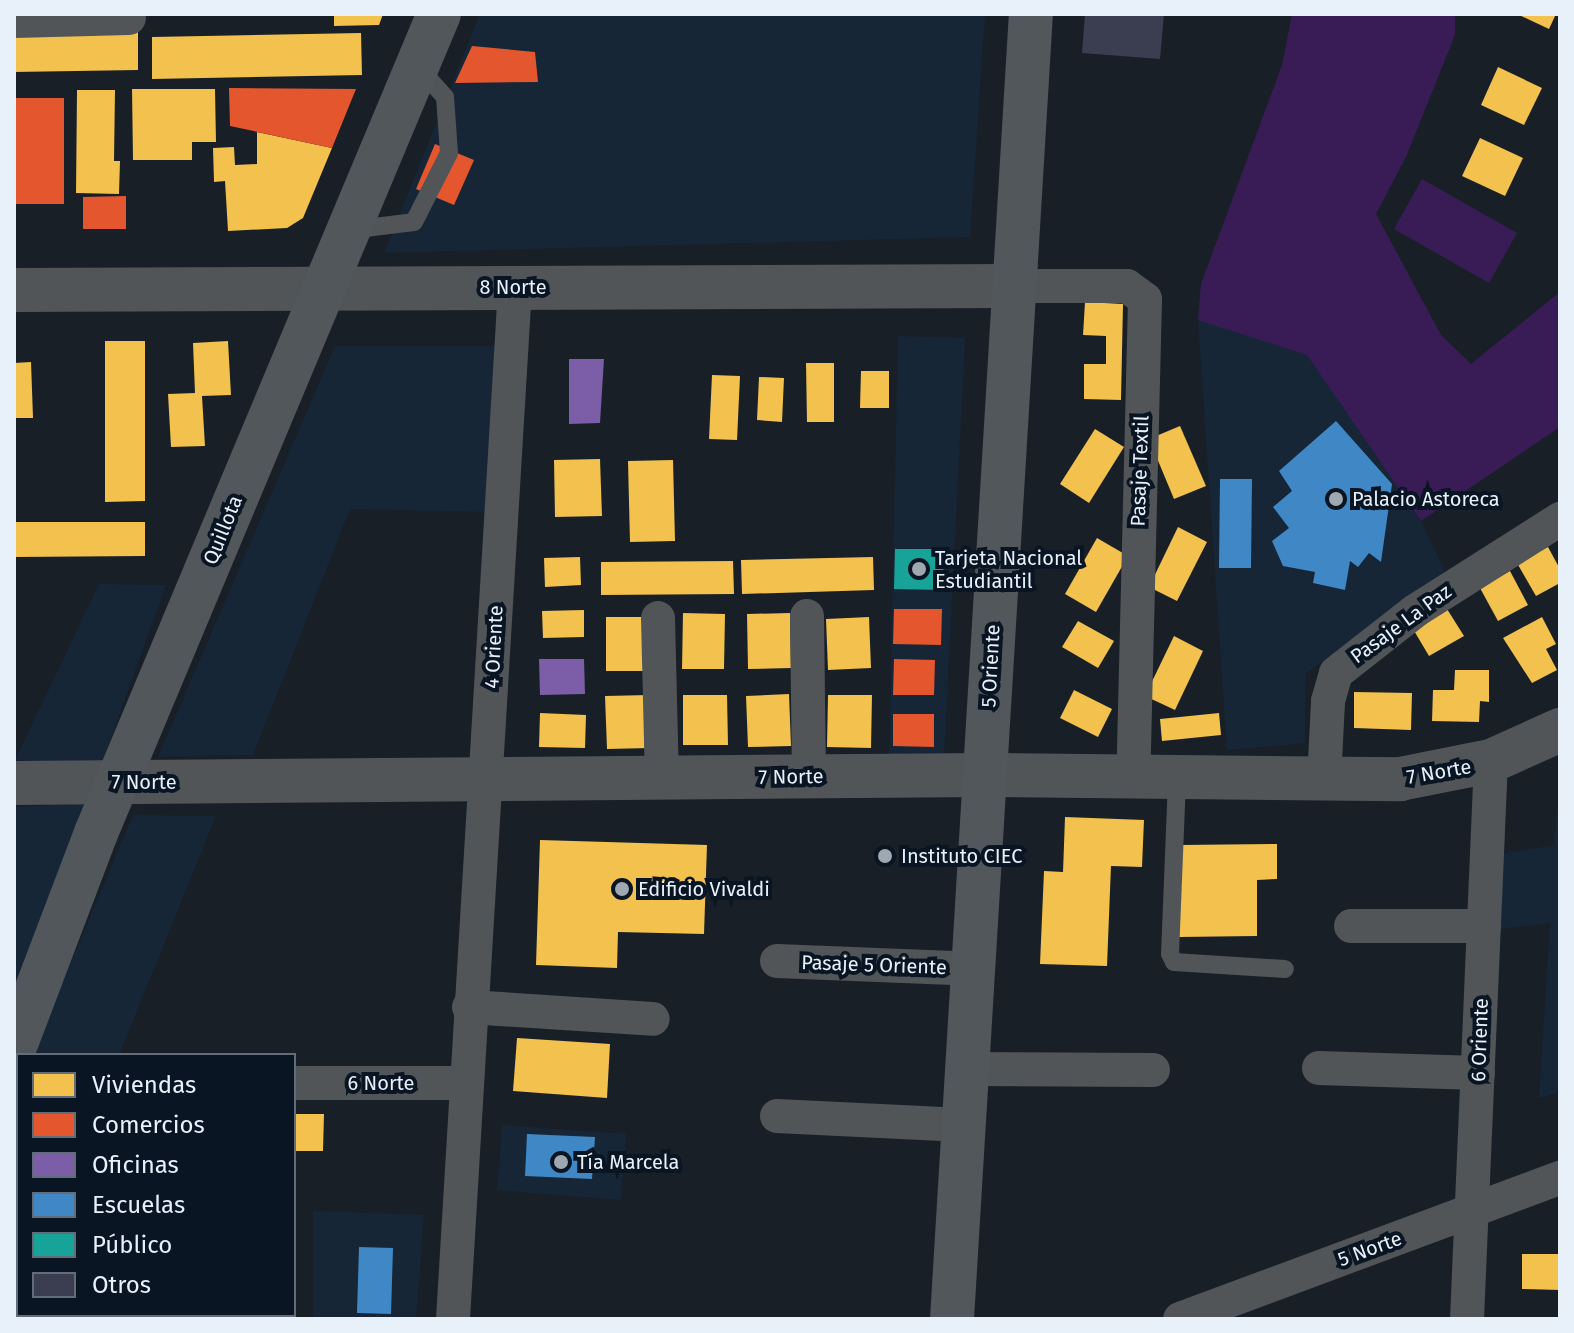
<!DOCTYPE html>
<html>
<head>
<meta charset="utf-8">
<style>
  body { margin:0 }
  #map { position:relative; width:1574px; height:1333px; overflow:hidden; background:#181f27; font-family:"Fira Sans",sans-serif }
  div>[style] { position:absolute }
  [style*='--x'] { left:calc(var(--x)*1px); top:calc(var(--y)*1px); width:calc(var(--w)*1px); rotate:calc(var(--a)*1deg) }
  .built>* { inset:0; background:#162637 }
  .green>* { inset:0; background:#391c56 }
  .homes>* { inset:0; background:#f2c14e }
  .shops>* { inset:0; background:#e4572e }
  .offices>* { inset:0; background:#7b5ea7 }
  .schools>* { inset:0; background:#3f88c5 }
  .public>* { inset:0; background:#17a398 }
  .building>* { inset:0; background:#3b3e50 }
  .service>* { height:18px; margin:-9px; padding:0 9px; transform-origin:9px; border-radius:9px; background:#515557 }
  .minor>* { height:34px; margin:-17px; padding:0 17px; transform-origin:17px; border-radius:17px; background:#515557 }
  .tertiary>* { height:44px; margin:-22px; padding:0 22px; transform-origin:22px; border-radius:22px; background:#515557 }
  .secondary>* { height:44px; margin:-22px; padding:0 22px; transform-origin:22px; border-radius:22px; background:#52575b }
  .dots>* { width:22px; height:22px; translate:-50% -50%; box-sizing:border-box; border:4px solid #091523; border-radius:50% }
  span { translate:-50% -50%; white-space:nowrap; text-align:center; line-height:1.15; -webkit-text-stroke:8px #091523; paint-order:stroke }
  .street-label { font-size:20px; color:#e8f0fa }
  .poi-label { font-size:20px; color:#e8f0fa }
  .left { translate:0 -50%; text-align:left }
  .frame { position:absolute; inset:0; border:16px solid #e8f0fa; pointer-events:none }
  .legend { position:absolute; left:16px; top:1053px; width:280px; height:264px; box-sizing:border-box; background:#091523; border:2px solid #626d79; margin:0; padding:10px 14px; list-style:none; font-size:24px; color:#e8f0fa }
  .legend li { display:flex; align-items:center; gap:16px; height:40px }
  .legend b { width:40px; border:2px solid #626d79 }
</style>
</head>
<body>
<div id="map">
  <div class="built">
    <div style="clip-path:polygon(480px 14px,985px 14px,970px 237px,384px 253px)"></div>
    <div style="clip-path:polygon(1201px 284px,1239px 284px,1307px 354px,1421px 521px,1445px 571px,1305px 674px,1305px 743px,1227px 750px,1198px 320px)"></div>
    <div style="clip-path:polygon(898px 336px,965px 338px,944px 757px,889px 758px)"></div>
    <div style="clip-path:polygon(335px 346px,501px 346px,492px 512px,350px 509px,253px 755px,158px 757px)"></div>
    <div style="clip-path:polygon(99px 584px,166px 585px,102px 763px,15px 760px)"></div>
    <div style="clip-path:polygon(1560px 781px,1560px 1092px,1539px 1098px,1550px 923px,1488px 930px,1496px 855px,1554px 845px)"></div>
    <div style="clip-path:polygon(86px 804px,14px 993px,14px 807px)"></div>
    <div style="clip-path:polygon(133px 815px,216px 816px,119px 1055px,32px 1055px)"></div>
    <div style="clip-path:polygon(18px 1088px,18px 1232px,14px 1098px)"></div>
    <div style="clip-path:polygon(502px 1125px,626px 1134px,621px 1200px,497px 1190px)"></div>
    <div style="clip-path:polygon(313px 1211px,424px 1215px,416px 1319px,313px 1319px)"></div>
  </div>
  <div class="green">
    <div style="clip-path:polygon(1292px 14px,1455px 14px,1455px 35px,1406px 157px,1376px 214px,1441px 335px,1471px 364px,1560px 292px,1560px 427px,1421px 521px,1307px 355px,1198px 320px,1201px 284px,1282px 65px)"></div>
    <div style="clip-path:polygon(1422px 179px,1517px 233px,1489px 283px,1394px 229px)"></div>
  </div>
  <div class="homes">
    <div style="clip-path:polygon(334px 14px,383px 14px,379px 25px,334px 26px)"></div>
    <div style="clip-path:polygon(1517px 14px,1556px 14px,1549px 29px)"></div>
    <div style="clip-path:polygon(138px 32px,138px 70px,14px 72px,14px 33px)"></div>
    <div style="clip-path:polygon(361px 33px,362px 75px,152px 79px,152px 37px)"></div>
    <div style="clip-path:polygon(1498px 67px,1542px 88px,1524px 125px,1481px 105px)"></div>
    <div style="clip-path:polygon(132px 89px,215px 89px,216px 142px,192px 142px,192px 160px,133px 160px)"></div>
    <div style="clip-path:polygon(77px 90px,115px 90px,114px 161px,120px 161px,119px 194px,76px 193px)"></div>
    <div style="clip-path:polygon(257px 132px,332px 148px,303px 218px,287px 228px,228px 231px,225px 181px,214px 182px,213px 148px,234px 147px,235px 165px,257px 164px)"></div>
    <div style="clip-path:polygon(1480px 138px,1523px 158px,1505px 196px,1462px 176px)"></div>
    <div style="clip-path:polygon(1085px 302px,1123px 304px,1121px 400px,1084px 399px,1084px 364px,1106px 364px,1106px 336px,1083px 335px)"></div>
    <div style="clip-path:polygon(105px 341px,145px 341px,145px 501px,105px 502px)"></div>
    <div style="clip-path:polygon(228px 341px,231px 395px,202px 396px,205px 446px,171px 447px,168px 394px,195px 393px,193px 343px)"></div>
    <div style="clip-path:polygon(31px 362px,33px 418px,14px 418px,14px 363px)"></div>
    <div style="clip-path:polygon(806px 363px,834px 363px,834px 422px,807px 422px)"></div>
    <div style="clip-path:polygon(861px 371px,889px 371px,889px 408px,860px 408px)"></div>
    <div style="clip-path:polygon(712px 375px,740px 376px,737px 440px,709px 439px)"></div>
    <div style="clip-path:polygon(759px 377px,784px 378px,782px 422px,757px 420px)"></div>
    <div style="clip-path:polygon(1180px 426px,1206px 486px,1174px 499px,1149px 439px)"></div>
    <div style="clip-path:polygon(1095px 429px,1124px 447px,1089px 503px,1060px 484px)"></div>
    <div style="clip-path:polygon(600px 459px,602px 516px,555px 517px,554px 460px)"></div>
    <div style="clip-path:polygon(673px 460px,675px 541px,630px 542px,628px 461px)"></div>
    <div style="clip-path:polygon(14px 522px,145px 522px,145px 556px,14px 557px)"></div>
    <div style="clip-path:polygon(1178px 527px,1207px 542px,1177px 601px,1149px 587px)"></div>
    <div style="clip-path:polygon(1097px 538px,1128px 556px,1096px 612px,1065px 594px)"></div>
    <div style="clip-path:polygon(1548px 547px,1560px 569px,1560px 583px,1536px 596px,1517px 563px)"></div>
    <div style="clip-path:polygon(580px 557px,581px 585px,545px 587px,544px 558px)"></div>
    <div style="clip-path:polygon(873px 557px,874px 590px,742px 594px,741px 560px)"></div>
    <div style="clip-path:polygon(733px 561px,734px 594px,601px 595px,601px 562px)"></div>
    <div style="clip-path:polygon(1510px 571px,1528px 605px,1498px 621px,1480px 588px)"></div>
    <div style="clip-path:polygon(1447px 609px,1464px 636px,1429px 656px,1413px 629px)"></div>
    <div style="clip-path:polygon(584px 610px,584px 637px,543px 638px,542px 611px)"></div>
    <div style="clip-path:polygon(683px 613px,725px 614px,724px 669px,682px 669px)"></div>
    <div style="clip-path:polygon(790px 613px,791px 668px,748px 669px,747px 614px)"></div>
    <div style="clip-path:polygon(606px 617px,646px 617px,647px 671px,606px 671px)"></div>
    <div style="clip-path:polygon(869px 617px,871px 668px,828px 670px,826px 619px)"></div>
    <div style="clip-path:polygon(1542px 617px,1556px 644px,1546px 649px,1557px 670px,1532px 683px,1503px 638px)"></div>
    <div style="clip-path:polygon(1078px 621px,1114px 641px,1098px 668px,1062px 647px)"></div>
    <div style="clip-path:polygon(1174px 636px,1203px 651px,1175px 710px,1145px 696px)"></div>
    <div style="clip-path:polygon(1455px 670px,1489px 670px,1489px 702px,1480px 701px,1479px 722px,1432px 721px,1433px 690px,1454px 690px)"></div>
    <div style="clip-path:polygon(1074px 690px,1112px 709px,1098px 737px,1060px 718px)"></div>
    <div style="clip-path:polygon(1354px 692px,1412px 693px,1411px 730px,1354px 728px)"></div>
    <div style="clip-path:polygon(789px 694px,791px 746px,748px 747px,746px 696px)"></div>
    <div style="clip-path:polygon(649px 695px,650px 748px,607px 749px,605px 696px)"></div>
    <div style="clip-path:polygon(683px 695px,727px 695px,728px 745px,683px 745px)"></div>
    <div style="clip-path:polygon(828px 695px,872px 695px,871px 748px,827px 747px)"></div>
    <div style="clip-path:polygon(540px 713px,586px 715px,585px 748px,539px 747px)"></div>
    <div style="clip-path:polygon(1219px 713px,1221px 735px,1162px 741px,1160px 719px)"></div>
    <div style="clip-path:polygon(1065px 817px,1144px 820px,1142px 867px,1111px 866px,1107px 966px,1040px 964px,1044px 871px,1063px 872px)"></div>
    <div style="clip-path:polygon(540px 840px,707px 845px,704px 934px,618px 932px,617px 968px,536px 965px)"></div>
    <div style="clip-path:polygon(1277px 844px,1277px 879px,1257px 880px,1257px 936px,1179px 937px,1179px 845px)"></div>
    <div style="clip-path:polygon(517px 1038px,610px 1044px,607px 1098px,513px 1091px)"></div>
    <div style="clip-path:polygon(294px 1114px,324px 1114px,323px 1151px,294px 1151px)"></div>
    <div style="clip-path:polygon(1522px 1254px,1560px 1254px,1560px 1290px,1522px 1289px)"></div>
  </div>
  <div class="shops">
    <div style="clip-path:polygon(472px 46px,535px 52px,538px 82px,455px 83px)"></div>
    <div style="clip-path:polygon(229px 88px,356px 89px,332px 148px,230px 126px)"></div>
    <div style="clip-path:polygon(14px 98px,64px 98px,64px 204px,14px 204px)"></div>
    <div style="clip-path:polygon(435px 144px,474px 160px,454px 205px,416px 189px)"></div>
    <div style="clip-path:polygon(126px 196px,126px 229px,83px 229px,83px 197px)"></div>
    <div style="clip-path:polygon(894px 609px,942px 609px,941px 645px,893px 644px)"></div>
    <div style="clip-path:polygon(894px 659px,935px 660px,934px 695px,893px 695px)"></div>
    <div style="clip-path:polygon(893px 714px,934px 714px,934px 747px,893px 746px)"></div>
  </div>
  <div class="offices">
    <div style="clip-path:polygon(569px 359px,604px 359px,600px 423px,569px 424px)"></div>
    <div style="clip-path:polygon(539px 659px,584px 659px,585px 694px,540px 695px)"></div>
  </div>
  <div class="schools">
    <div style="clip-path:polygon(1336px 421px,1392px 484px,1381px 562px,1369px 553px,1358px 567px,1350px 561px,1345px 590px,1313px 583px,1315px 572px,1283px 566px,1272px 541px,1289px 528px,1273px 507px,1292px 491px,1279px 471px)"></div>
    <div style="clip-path:polygon(1220px 479px,1252px 479px,1251px 568px,1219px 568px)"></div>
    <div style="clip-path:polygon(527px 1134px,595px 1137px,592px 1179px,525px 1176px)"></div>
    <div style="clip-path:polygon(359px 1247px,393px 1248px,391px 1314px,357px 1313px)"></div>
  </div>
  <div class="public">
    <div style="clip-path:polygon(895px 549px,944px 549px,943px 590px,894px 589px)"></div>
  </div>
  <div class="building">
    <div style="clip-path:polygon(1085px 14px,1164px 14px,1160px 59px,1082px 53px)"></div>
  </div>
  <div class="service">
    <div style="--x:349;--y:230;--w:65;--a:-7"></div>
    <div style="--x:414;--y:222;--w:77;--a:-63.1"></div>
    <div style="--x:449;--y:153;--w:56;--a:-94.1"></div>
    <div style="--x:445;--y:97;--w:39;--a:-132"></div>
    <div style="--x:1177;--y:780;--w:174;--a:92.3"></div>
    <div style="--x:1170;--y:954;--w:9;--a:63"></div>
    <div style="--x:1174;--y:962;--w:111;--a:3.6"></div>
  </div>
  <div class="minor">
    <div style="--x:14;--y:21;--w:115;--a:-1.5"></div>
    <div style="--x:1011;--y:286;--w:116;--a:0"></div>
    <div style="--x:1127;--y:286;--w:22;--a:36"></div>
    <div style="--x:1145;--y:299;--w:481;--a:91.4"></div>
    <div style="--x:807;--y:616;--w:161;--a:89.3"></div>
    <div style="--x:658;--y:618;--w:160;--a:88.6"></div>
    <div style="--x:1324;--y:781;--w:80;--a:-87.1"></div>
    <div style="--x:1328;--y:701;--w:29;--a:-74"></div>
    <div style="--x:1336;--y:673;--w:100;--a:-38.1"></div>
    <div style="--x:1415;--y:611;--w:172;--a:-32.4"></div>
    <div style="--x:1351;--y:926;--w:133;--a:0"></div>
    <div style="--x:777;--y:961;--w:195;--a:2.3"></div>
    <div style="--x:469;--y:1007;--w:184;--a:3.7"></div>
    <div style="--x:1319;--y:1068;--w:159;--a:1.8"></div>
    <div style="--x:966;--y:1069;--w:187;--a:0.3"></div>
    <div style="--x:14;--y:1083;--w:4;--a:0"></div>
    <div style="--x:294;--y:1083;--w:173;--a:0"></div>
    <div style="--x:777;--y:1116;--w:186;--a:2.8"></div>
    <div style="--x:185;--y:1319;--w:4;--a:-90"></div>
    <div style="--x:453;--y:1319;--w:1034;--a:-86.56"></div>
    <div style="--x:1180;--y:1319;--w:405;--a:-20.4"></div>
    <div style="--x:1467;--y:1319;--w:559;--a:-87.54"></div>
  </div>
  <div class="tertiary">
    <div style="--x:14;--y:290;--w:997;--a:-0.23"></div>
    <div style="--x:14;--y:783;--w:971;--a:-0.47"></div>
    <div style="--x:985;--y:775;--w:415;--a:0.6"></div>
    <div style="--x:1400;--y:779;--w:93;--a:-11.2"></div>
    <div style="--x:1491;--y:761;--w:76;--a:-24.2"></div>
  </div>
  <div class="secondary">
    <div style="--x:14;--y:1049;--w:231;--a:-69.2"></div>
    <div style="--x:96;--y:833;--w:888;--a:-67.28"></div>
    <div style="--x:952;--y:1319;--w:1307;--a:-86.54"></div>
  </div>
  <div class="dots">
    <div style="left:1336px;top:499px;background:#9fa7b0"></div>
    <div style="left:919px;top:569px;background:#9fa7b0"></div>
    <div style="left:885px;top:856px;background:#9fa7b0"></div>
    <div style="left:622px;top:889px;background:#9fa7b0"></div>
    <div style="left:561px;top:1162px;background:#9fa7b0"></div>
  </div>
  <div class="street-label">
    <span style="left:513px;top:287px">8 Norte</span>
    <span style="left:1140px;top:471px;rotate:-88deg">Pasaje Textil</span>
    <span style="left:223px;top:530px;rotate:-68deg">Quillota</span>
    <span style="left:1401px;top:624px;rotate:-36deg">Pasaje La Paz</span>
    <span style="left:494px;top:647px;rotate:-87deg">4 Oriente</span>
    <span style="left:991px;top:666px;rotate:-87deg">5 Oriente</span>
    <span style="left:1439px;top:772px;rotate:-10deg">7 Norte</span>
    <span style="left:791px;top:777px;rotate:-1deg">7 Norte</span>
    <span style="left:144px;top:782px">7 Norte</span>
    <span style="left:874px;top:965px;rotate:2deg">Pasaje 5 Oriente</span>
    <span style="left:1480px;top:1040px;rotate:-88deg">6 Oriente</span>
    <span style="left:381px;top:1083px">6 Norte</span>
    <span style="left:1370px;top:1249px;rotate:-20deg">5 Norte</span>
  </div>
  <div class="poi-label">
    <span class="left" style="left:1352px;top:499px">Palacio Astoreca</span>
    <span class="left" style="left:935px;top:570px">Tarjeta Nacional<br>Estudiantil</span>
    <span class="left" style="left:901px;top:856px">Instituto CIEC</span>
    <span class="left" style="left:638px;top:889px">Edificio Vivaldi</span>
    <span class="left" style="left:577px;top:1162px">Tía Marcela</span>
  </div>
  <div class="frame"></div>
  <ul class="legend">
  <li><b style="height:22px;background:#f2c14e"></b>Viviendas</li>
  <li><b style="height:22px;background:#e4572e"></b>Comercios</li>
  <li><b style="height:22px;background:#7b5ea7"></b>Oficinas</li>
  <li><b style="height:22px;background:#3f88c5"></b>Escuelas</li>
  <li><b style="height:22px;background:#17a398"></b>Público</li>
  <li><b style="height:22px;background:#3b3e50"></b>Otros</li>
  </ul>
</div>
</body>
</html>
